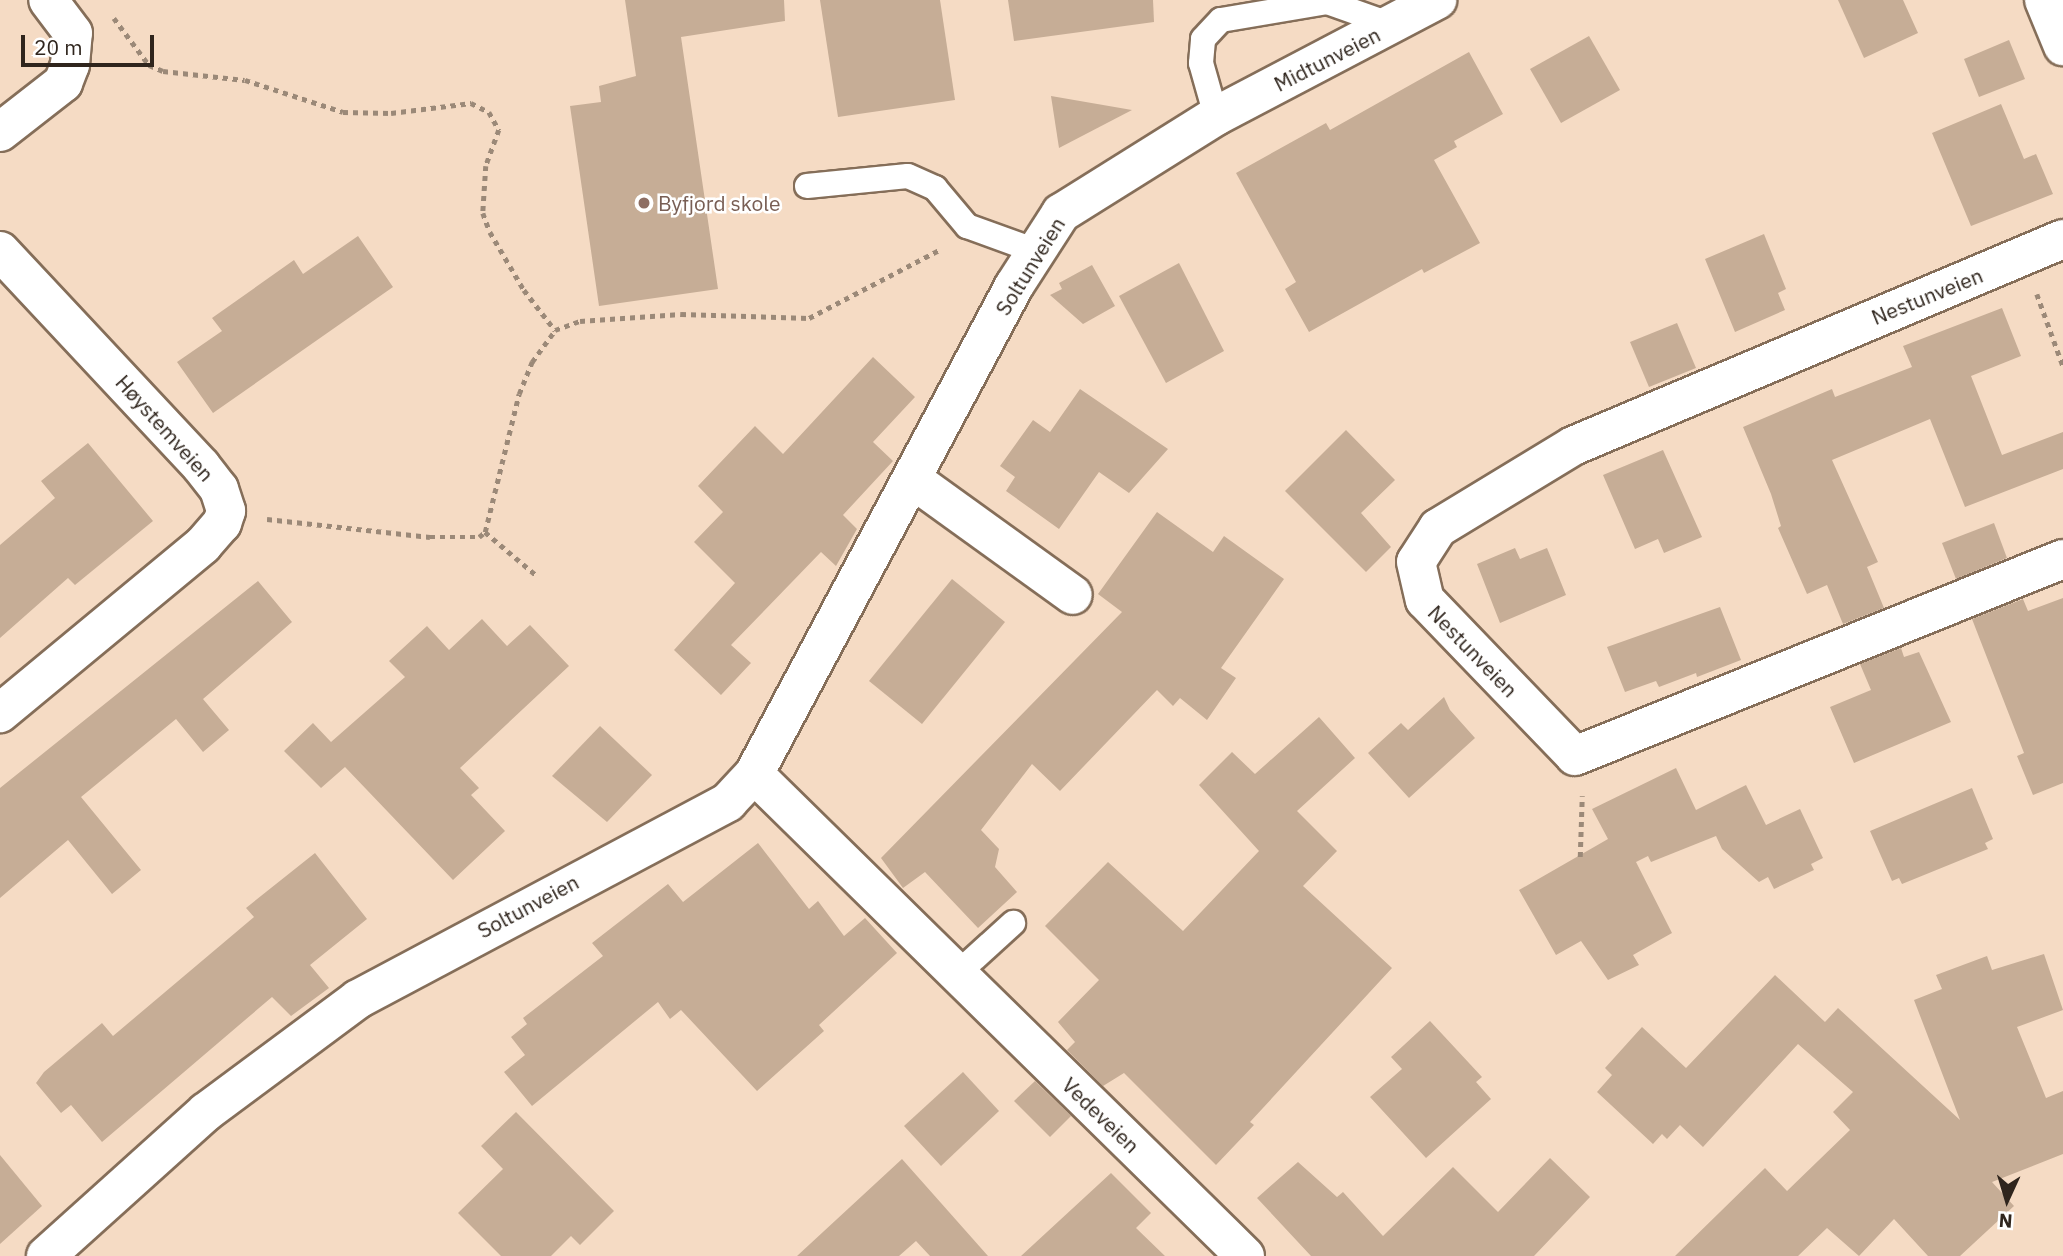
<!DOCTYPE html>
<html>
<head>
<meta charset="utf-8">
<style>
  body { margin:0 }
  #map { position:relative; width:2063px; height:1256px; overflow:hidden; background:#f5dbc4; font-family:"IBM Plex Sans",sans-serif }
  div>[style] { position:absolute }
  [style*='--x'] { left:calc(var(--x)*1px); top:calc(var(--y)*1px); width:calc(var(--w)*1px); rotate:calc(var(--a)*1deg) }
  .building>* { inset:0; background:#c6ad96 }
  .path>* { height:4.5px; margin-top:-2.25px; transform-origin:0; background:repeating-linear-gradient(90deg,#9b8978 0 5px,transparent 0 10px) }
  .roads { filter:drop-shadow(2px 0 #856e59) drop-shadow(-2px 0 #856e59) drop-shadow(0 2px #856e59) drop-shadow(0 -2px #856e59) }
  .service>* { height:24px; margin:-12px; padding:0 12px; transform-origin:12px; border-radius:12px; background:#fff }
  .minor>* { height:38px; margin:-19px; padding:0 19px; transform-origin:19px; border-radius:19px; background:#fff }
  .dots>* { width:19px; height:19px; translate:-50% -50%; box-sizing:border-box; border:4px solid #fff; border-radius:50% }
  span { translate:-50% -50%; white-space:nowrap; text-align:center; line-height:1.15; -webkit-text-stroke:5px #fff; paint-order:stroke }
  .street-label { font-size:21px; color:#2f251d }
  .education-label { font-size:21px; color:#785e54 }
  .left { translate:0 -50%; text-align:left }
  .north { position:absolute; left:1972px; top:1165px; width:70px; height:70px; -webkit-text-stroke:5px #fff; paint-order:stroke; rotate:184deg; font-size:19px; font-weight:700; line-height:28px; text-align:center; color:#2f251d }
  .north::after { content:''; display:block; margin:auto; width:24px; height:32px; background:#2f251d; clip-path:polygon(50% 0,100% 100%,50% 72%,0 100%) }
  .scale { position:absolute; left:21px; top:35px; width:133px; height:32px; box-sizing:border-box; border:4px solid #2f251d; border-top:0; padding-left:9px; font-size:21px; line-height:24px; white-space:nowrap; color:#2f251d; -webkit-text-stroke:5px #fff; paint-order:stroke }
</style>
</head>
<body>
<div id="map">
  <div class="building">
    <div style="clip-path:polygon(625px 0,784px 0,785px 21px,681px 37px,718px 289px,599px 306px,570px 106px,601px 102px,599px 86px,636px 76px)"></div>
    <div style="clip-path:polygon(820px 0,940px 0,955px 100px,838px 117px)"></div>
    <div style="clip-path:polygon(1008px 0,1153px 0,1154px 22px,1014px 41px)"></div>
    <div style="clip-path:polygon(1838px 0,1903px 0,1918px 33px,1864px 58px)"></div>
    <div style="clip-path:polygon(1589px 36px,1620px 90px,1561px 123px,1530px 69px)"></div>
    <div style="clip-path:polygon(2009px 40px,2025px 79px,1979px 97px,1964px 59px)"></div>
    <div style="clip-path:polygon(1469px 52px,1503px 114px,1454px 141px,1457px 147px,1434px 160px,1480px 243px,1424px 273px,1422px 269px,1309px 332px,1285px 289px,1296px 282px,1236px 173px,1326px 123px,1330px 130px)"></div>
    <div style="clip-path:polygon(1051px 96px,1132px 110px,1059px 148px)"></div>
    <div style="clip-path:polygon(2001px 104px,2024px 159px,2036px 154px,2053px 194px,1971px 226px,1932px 133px)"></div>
    <div style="clip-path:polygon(1764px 234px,1786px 289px,1778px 293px,1785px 310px,1735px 332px,1705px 259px)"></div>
    <div style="clip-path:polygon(358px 236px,393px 287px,213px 413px,177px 362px,222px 331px,212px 318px,294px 260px,303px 274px)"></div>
    <div style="clip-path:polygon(1179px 263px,1224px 351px,1166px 383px,1119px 296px)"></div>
    <div style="clip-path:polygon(1092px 265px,1115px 306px,1083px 324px,1050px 295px,1062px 289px,1059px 283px)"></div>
    <div style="clip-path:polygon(2002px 308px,2021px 356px,1971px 376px,2002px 455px,2063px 432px,2063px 469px,1965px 507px,1930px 419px,1832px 460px,1878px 562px,1867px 567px,1884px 608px,1843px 624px,1827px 585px,1807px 594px,1778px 528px,1781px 526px,1771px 494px,1743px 427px,1832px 389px,1835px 397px,1912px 367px,1903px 346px)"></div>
    <div style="clip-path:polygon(1677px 323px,1696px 368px,1649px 387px,1630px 342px)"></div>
    <div style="clip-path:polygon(873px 357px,915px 397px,873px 442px,893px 461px,843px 515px,857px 529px,836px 566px,821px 552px,731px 645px,751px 663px,721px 695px,674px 650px,735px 583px,694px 542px,723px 512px,698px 486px,755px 426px,783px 454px)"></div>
    <div style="clip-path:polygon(1080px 389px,1168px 449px,1129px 493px,1099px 472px,1059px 529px,1006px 491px,1015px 477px,1000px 466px,1033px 420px,1050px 432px)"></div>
    <div style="clip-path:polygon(1346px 430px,1395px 480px,1361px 513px,1391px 547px,1366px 572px,1285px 491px)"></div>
    <div style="clip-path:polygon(88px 443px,153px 521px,75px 585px,68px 578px,0 638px,0 545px,55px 498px,41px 481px)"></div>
    <div style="clip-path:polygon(1663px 450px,1702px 537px,1664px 553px,1658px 539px,1635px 549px,1603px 475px)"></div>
    <div style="clip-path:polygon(1157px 512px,1213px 552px,1224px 536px,1284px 579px,1221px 668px,1236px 678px,1207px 720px,1180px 698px,1173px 706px,1157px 690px,1060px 791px,1032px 764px,981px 830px,999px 849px,995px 867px,1017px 892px,978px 928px,925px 872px,903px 888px,881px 858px,1122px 612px,1098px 594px)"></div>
    <div style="clip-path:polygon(1994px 523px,2007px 558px,1956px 579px,1942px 543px)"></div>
    <div style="clip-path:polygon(1515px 548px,1520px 559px,1547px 548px,1566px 595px,1500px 623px,1477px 564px)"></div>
    <div style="clip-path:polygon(952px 579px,1005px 622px,922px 724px,869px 681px)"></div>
    <div style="clip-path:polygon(258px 581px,292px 622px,203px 699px,229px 730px,203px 752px,176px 719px,81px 797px,141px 870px,112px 894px,68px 840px,0 898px,0 788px)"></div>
    <div style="clip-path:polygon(2063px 598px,2063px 783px,2033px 795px,2017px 756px,2024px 753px,1972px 619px,2023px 599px,2028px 611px)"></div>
    <div style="clip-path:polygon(1720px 607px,1741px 660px,1697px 677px,1696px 673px,1659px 687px,1656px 681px,1625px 692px,1607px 647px)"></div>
    <div style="clip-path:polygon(482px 619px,507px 646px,530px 625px,569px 666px,460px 768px,479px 788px,471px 795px,505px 831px,453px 880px,345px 767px,321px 788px,284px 751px,313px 723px,331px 742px,405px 677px,389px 661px,427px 626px,449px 650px)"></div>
    <div style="clip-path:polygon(1901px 648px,1904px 657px,1919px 652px,1951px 722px,1854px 763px,1830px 707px,1871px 690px,1860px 664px)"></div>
    <div style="clip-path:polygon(1444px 697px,1450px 710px,1475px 738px,1409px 798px,1368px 753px,1401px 723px,1408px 730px)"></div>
    <div style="clip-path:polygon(1319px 717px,1355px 758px,1297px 811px,1337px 851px,1303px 886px,1392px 968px,1250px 1122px,1254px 1125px,1216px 1165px,1124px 1073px,1103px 1086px,1067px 1050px,1075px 1042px,1058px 1022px,1099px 980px,1045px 926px,1108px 862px,1183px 931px,1259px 851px,1199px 785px,1232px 752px,1255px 774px)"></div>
    <div style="clip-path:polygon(600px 726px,652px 775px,607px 822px,552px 776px)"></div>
    <div style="clip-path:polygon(1676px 768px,1696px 810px,1746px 785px,1766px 825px,1800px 809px,1823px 858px,1811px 864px,1814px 870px,1774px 889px,1768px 877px,1759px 882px,1722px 849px,1716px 836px,1651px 862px,1648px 856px,1636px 862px,1672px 933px,1633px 955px,1639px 965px,1608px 980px,1581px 941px,1556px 955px,1519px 890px,1608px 839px,1592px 809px)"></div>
    <div style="clip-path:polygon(1972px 788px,1993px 839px,1985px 843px,1988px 849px,1902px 884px,1899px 878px,1892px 881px,1870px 831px)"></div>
    <div style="clip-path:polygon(758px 843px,809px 909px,818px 901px,844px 936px,865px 918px,897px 953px,819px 1025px,824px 1031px,757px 1091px,681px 1010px,670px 1019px,658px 1002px,532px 1106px,504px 1072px,525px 1055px,511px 1037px,527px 1024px,523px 1018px,603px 956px,592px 943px,668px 884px,683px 902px)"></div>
    <div style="clip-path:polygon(315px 853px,367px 919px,310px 965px,329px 988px,291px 1016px,272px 997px,102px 1142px,71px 1105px,61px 1113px,36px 1083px,44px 1072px,102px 1023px,113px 1036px,254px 917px,246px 908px)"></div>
    <div style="clip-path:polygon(2044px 954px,2063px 1010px,2017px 1027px,2046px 1098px,2063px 1091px,2063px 1154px,1992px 1182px,2014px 1206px,1960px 1256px,1928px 1256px,1894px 1219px,1859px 1256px,1827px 1228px,1798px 1256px,1675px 1256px,1765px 1168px,1787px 1191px,1850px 1130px,1833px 1112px,1853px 1092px,1798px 1044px,1703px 1147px,1680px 1125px,1667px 1139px,1662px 1134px,1653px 1144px,1597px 1092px,1612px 1075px,1605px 1068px,1642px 1027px,1686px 1068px,1775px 975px,1825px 1022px,1838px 1008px,1960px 1120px,1914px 1000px,1942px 989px,1936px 975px,1987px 956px,1992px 970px)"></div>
    <div style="clip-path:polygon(1430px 1021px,1482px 1077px,1476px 1082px,1491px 1099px,1426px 1158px,1370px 1097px,1402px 1069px,1391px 1057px)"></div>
    <div style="clip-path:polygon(963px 1072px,999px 1111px,941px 1166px,904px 1126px)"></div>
    <div style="clip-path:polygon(1035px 1081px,1071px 1116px,1050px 1137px,1014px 1101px)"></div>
    <div style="clip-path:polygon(516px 1112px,614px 1211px,580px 1245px,571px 1236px,551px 1256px,501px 1256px,458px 1213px,503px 1169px,481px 1146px)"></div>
    <div style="clip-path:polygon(0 1155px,42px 1206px,0 1244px)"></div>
    <div style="clip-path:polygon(1550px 1158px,1590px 1197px,1534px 1256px,1311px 1256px,1257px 1198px,1298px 1162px,1337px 1197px,1343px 1192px,1383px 1236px,1453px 1167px,1498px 1212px)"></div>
    <div style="clip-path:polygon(902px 1159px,988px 1256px,930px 1256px,916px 1241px,899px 1256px,797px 1256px)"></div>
    <div style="clip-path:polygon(1111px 1173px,1151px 1213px,1136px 1228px,1165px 1256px,1021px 1256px)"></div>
  </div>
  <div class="path">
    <div style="--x:114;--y:18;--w:59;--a:53.3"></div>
    <div style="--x:149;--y:65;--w:15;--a:23"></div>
    <div style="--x:163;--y:71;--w:82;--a:6.3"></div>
    <div style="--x:245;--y:80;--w:103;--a:18.1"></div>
    <div style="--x:343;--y:112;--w:48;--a:1.2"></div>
    <div style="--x:391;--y:113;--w:81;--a:-7.1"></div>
    <div style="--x:471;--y:103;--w:20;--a:27"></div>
    <div style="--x:489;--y:112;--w:21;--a:61"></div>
    <div style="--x:499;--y:130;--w:38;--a:110"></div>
    <div style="--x:486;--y:166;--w:47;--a:93.7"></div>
    <div style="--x:483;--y:213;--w:20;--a:70"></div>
    <div style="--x:490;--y:232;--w:67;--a:59.6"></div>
    <div style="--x:524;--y:290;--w:51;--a:52.2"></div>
    <div style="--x:2037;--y:294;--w:77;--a:70.1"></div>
    <div style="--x:267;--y:519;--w:164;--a:6.3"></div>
    <div style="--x:430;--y:537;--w:49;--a:0"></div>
    <div style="--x:479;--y:537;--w:8;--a:-40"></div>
    <div style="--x:485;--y:532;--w:142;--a:-76.2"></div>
    <div style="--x:519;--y:394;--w:35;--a:-68"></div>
    <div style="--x:532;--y:362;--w:39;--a:-54"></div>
    <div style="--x:555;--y:330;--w:27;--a:-20"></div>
    <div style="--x:580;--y:321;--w:101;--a:-4"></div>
    <div style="--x:681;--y:314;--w:128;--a:1.8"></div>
    <div style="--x:809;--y:318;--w:149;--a:-27.6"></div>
    <div style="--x:485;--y:532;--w:67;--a:40.1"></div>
    <div style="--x:1580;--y:857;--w:61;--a:-88.1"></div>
  </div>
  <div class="roads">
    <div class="service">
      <div style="--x:1216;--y:116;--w:55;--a:-105.8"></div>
      <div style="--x:1201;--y:63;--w:24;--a:-85"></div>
      <div style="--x:1203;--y:39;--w:26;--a:-47"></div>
      <div style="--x:1221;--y:20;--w:108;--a:-9.6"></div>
      <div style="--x:1327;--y:2;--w:69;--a:19.5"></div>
      <div style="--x:807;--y:186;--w:101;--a:-5.7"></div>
      <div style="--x:908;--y:176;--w:30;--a:24"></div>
      <div style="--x:935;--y:188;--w:50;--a:49.9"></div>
      <div style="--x:967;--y:226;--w:73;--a:19.9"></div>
      <div style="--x:957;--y:974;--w:76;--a:-42.3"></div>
    </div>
    <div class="minor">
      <div style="--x:2044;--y:0;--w:50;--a:67.6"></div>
      <div style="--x:0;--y:132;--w:80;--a:-37.9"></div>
      <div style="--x:63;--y:83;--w:19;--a:-69"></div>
      <div style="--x:70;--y:65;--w:32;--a:-85"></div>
      <div style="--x:73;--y:33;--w:41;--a:-127.1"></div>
      <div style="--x:2063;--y:239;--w:532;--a:157.1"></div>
      <div style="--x:1573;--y:446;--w:158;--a:148.7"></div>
      <div style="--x:1438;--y:528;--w:40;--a:122.9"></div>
      <div style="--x:1416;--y:562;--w:39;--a:77"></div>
      <div style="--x:1425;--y:600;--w:216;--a:46.1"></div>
      <div style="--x:1575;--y:756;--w:526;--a:-21.98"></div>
      <div style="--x:0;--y:251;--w:294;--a:46.9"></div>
      <div style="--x:201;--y:466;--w:29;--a:52"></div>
      <div style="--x:219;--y:489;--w:23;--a:72"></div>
      <div style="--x:226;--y:511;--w:13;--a:108"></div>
      <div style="--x:222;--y:523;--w:29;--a:131"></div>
      <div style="--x:203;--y:545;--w:264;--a:140.4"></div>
      <div style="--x:912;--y:479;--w:198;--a:35.8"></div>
      <div style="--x:754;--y:774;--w:688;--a:44.47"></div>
      <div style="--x:46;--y:1256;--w:215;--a:-42"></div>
      <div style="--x:206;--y:1112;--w:189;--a:-36.6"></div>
      <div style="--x:358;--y:999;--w:419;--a:-28"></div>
      <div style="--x:728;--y:802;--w:38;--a:-47"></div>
      <div style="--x:754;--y:774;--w:553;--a:-61.95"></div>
      <div style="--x:1014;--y:286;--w:87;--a:-57.2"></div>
      <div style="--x:1061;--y:213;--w:183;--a:-32"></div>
      <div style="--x:1216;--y:116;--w:250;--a:-27.7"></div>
    </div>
  </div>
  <div class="dots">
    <div style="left:644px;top:203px;background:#8d6e63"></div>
  </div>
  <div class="street-label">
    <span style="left:1327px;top:59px;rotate:-27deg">Midtunveien</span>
    <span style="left:1030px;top:266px;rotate:-58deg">Soltunveien</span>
    <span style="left:1927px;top:296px;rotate:-22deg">Nestunveien</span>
    <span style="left:165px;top:428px;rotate:48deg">Høystemveien</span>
    <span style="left:1473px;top:651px;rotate:46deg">Nestunveien</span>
    <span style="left:528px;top:906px;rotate:-28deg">Soltunveien</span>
    <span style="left:1101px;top:1115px;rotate:44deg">Vedeveien</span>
  </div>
  <div class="education-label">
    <span class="left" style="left:658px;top:203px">Byfjord skole</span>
  </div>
  <div class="north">N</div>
  <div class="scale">20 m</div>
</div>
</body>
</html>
